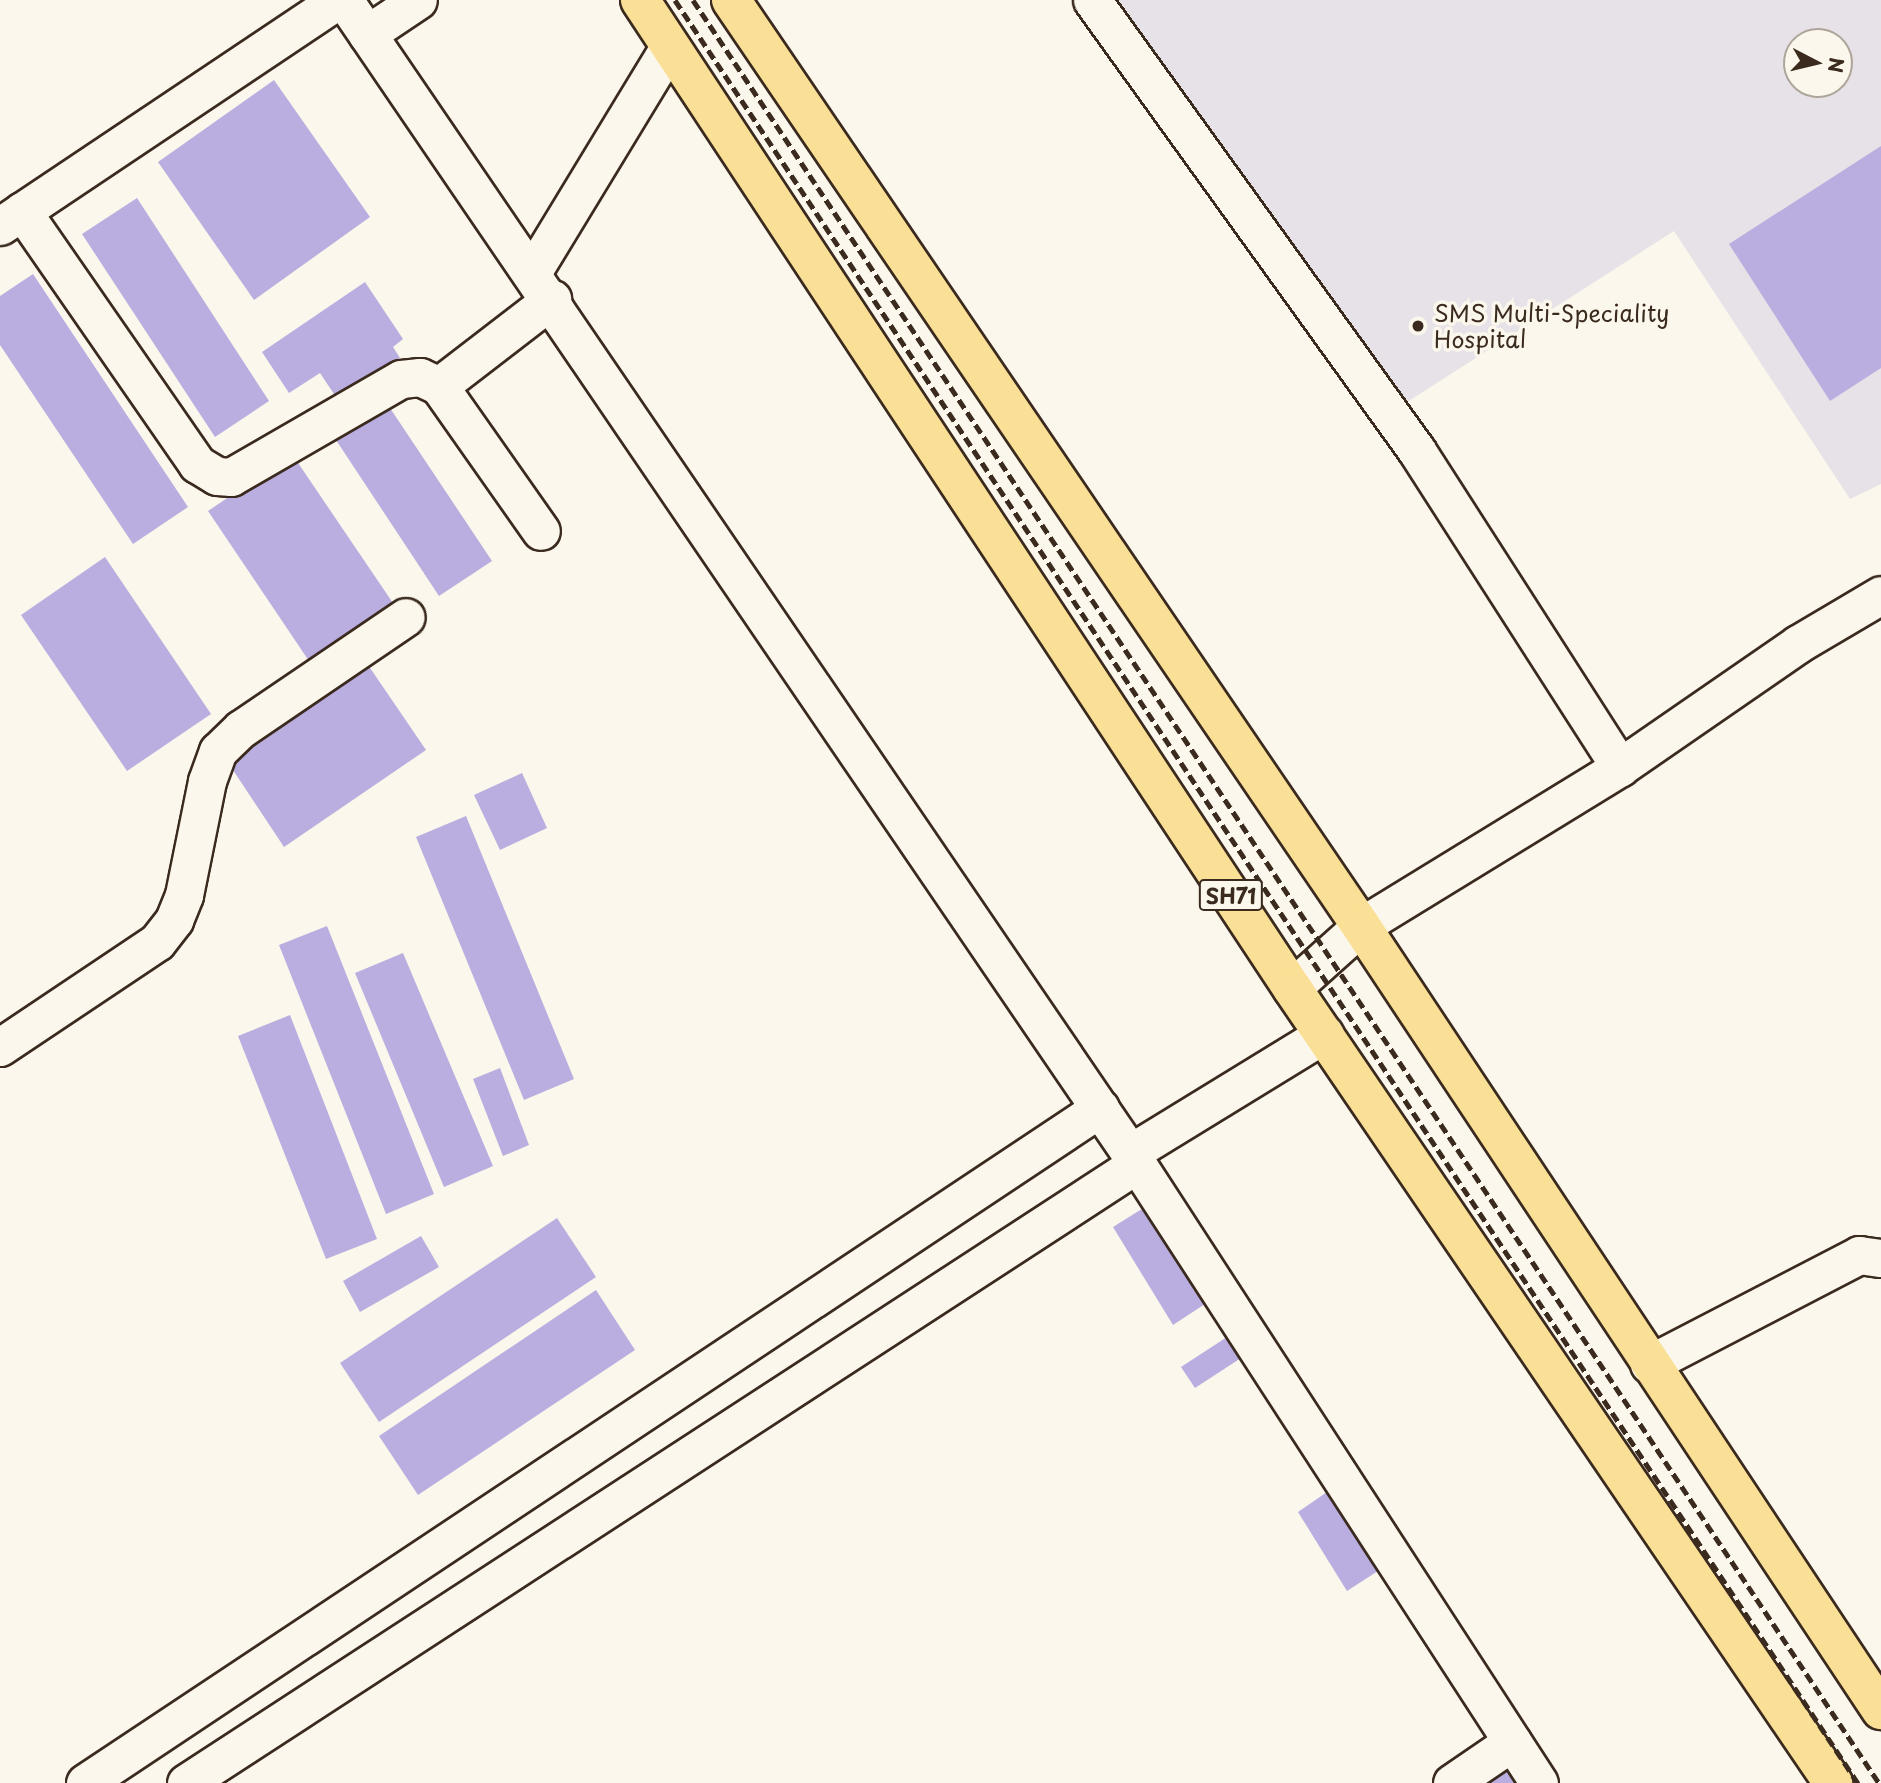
<!DOCTYPE html>
<html>
<head>
<meta charset="utf-8">
<style>
  body { margin:0 }
  #map { position:relative; width:1881px; height:1783px; overflow:hidden; background:#fbf7ec; font-family:"Playpen Sans",sans-serif }
  div>[style] { position:absolute }
  [style*='--x'] { left:calc(var(--x)*1px); top:calc(var(--y)*1px); width:calc(var(--w)*1px); rotate:calc(var(--a)*1deg) }
  .built>* { inset:0; background:#e7e1e8 }
  .building>* { inset:0; background:#b9aedf }
  .roads { filter:drop-shadow(2px 0 #3b2a1e) drop-shadow(-2px 0 #3b2a1e) drop-shadow(0 2px #3b2a1e) drop-shadow(0 -2px #3b2a1e) }
  .minor>* { height:37px; margin:-18.5px; padding:0 18.5px; transform-origin:18.5px; border-radius:18.5px; background:#fbf7ec }
  .major>* { height:38px; margin:-19px; padding:0 19px; transform-origin:19px; border-radius:19px; background:#fadf96 }
  .rail>* { height:5px; margin-top:-2.5px; transform-origin:0; background:repeating-linear-gradient(90deg,#3b2a1e 0 10px,transparent 0 15px) }
  .dots>* { width:19px; height:19px; translate:-50% -50%; box-sizing:border-box; border:4px solid #fbf7ec; border-radius:50% }
  span { translate:-50% -50%; white-space:nowrap; text-align:center; line-height:1.15; -webkit-text-stroke:7px #fbf7ec; paint-order:stroke }
  .shield-label span { padding:2px 5px; background:#fbf7ec; border:2px solid; border-radius:5px; -webkit-text-stroke-width:0 }
  .shield-label { font-size:21px; color:#3b2a1e; font-weight:700 }
  .poi-label { font-size:23px; color:#3b2a1e }
  .left { translate:0 -50%; text-align:left }
  .north { position:absolute; left:1783px; top:28px; width:70px; height:70px; box-sizing:border-box; background:#fbf7ec; border:2px solid #aea59a; border-radius:50%; rotate:97deg; font-size:19px; font-weight:700; line-height:28px; text-align:center; color:#3b2a1e }
  .north::after { content:''; display:block; margin:auto; width:24px; height:32px; background:#3b2a1e; clip-path:polygon(50% 0,100% 100%,50% 72%,0 100%) }
</style>
</head>
<body>
<div id="map">
  <div class="built">
    <div style="clip-path:polygon(evenodd,1092px 0,1881px 0,1881px 484px,1850px 499px,1674px 231px,1376px 422px,1092px 0,1797px 42px,1839px 42px,1839px 84px,1797px 84px,1797px 42px)"></div>
  </div>
  <div class="building">
    <div style="clip-path:polygon(274px 80px,370px 217px,254px 300px,158px 162px)"></div>
    <div style="clip-path:polygon(1881px 146px,1881px 368px,1830px 401px,1729px 244px)"></div>
    <div style="clip-path:polygon(137px 198px,269px 401px,215px 437px,82px 234px)"></div>
    <div style="clip-path:polygon(33px 274px,188px 507px,133px 544px,0 345px,0 296px)"></div>
    <div style="clip-path:polygon(365px 282px,403px 339px,393px 347px,400px 358px,338px 400px,320px 373px,289px 393px,262px 352px)"></div>
    <div style="clip-path:polygon(388px 405px,492px 561px,439px 596px,336px 440px)"></div>
    <div style="clip-path:polygon(292px 454px,397px 609px,313px 667px,208px 511px)"></div>
    <div style="clip-path:polygon(105px 557px,211px 714px,127px 771px,21px 615px)"></div>
    <div style="clip-path:polygon(366px 662px,426px 750px,284px 847px,225px 758px)"></div>
    <div style="clip-path:polygon(522px 773px,547px 828px,500px 850px,474px 795px)"></div>
    <div style="clip-path:polygon(466px 816px,574px 1079px,524px 1100px,416px 837px)"></div>
    <div style="clip-path:polygon(327px 926px,434px 1194px,386px 1214px,279px 945px)"></div>
    <div style="clip-path:polygon(403px 953px,493px 1166px,444px 1187px,355px 973px)"></div>
    <div style="clip-path:polygon(290px 1015px,377px 1239px,326px 1259px,238px 1036px)"></div>
    <div style="clip-path:polygon(500px 1068px,529px 1145px,503px 1156px,473px 1079px)"></div>
    <div style="clip-path:polygon(1145px 1207px,1205px 1304px,1173px 1325px,1113px 1227px)"></div>
    <div style="clip-path:polygon(557px 1218px,596px 1277px,379px 1422px,340px 1363px)"></div>
    <div style="clip-path:polygon(421px 1236px,439px 1267px,360px 1312px,343px 1281px)"></div>
    <div style="clip-path:polygon(596px 1290px,635px 1350px,418px 1495px,379px 1436px)"></div>
    <div style="clip-path:polygon(1227px 1337px,1241px 1358px,1195px 1388px,1181px 1367px)"></div>
    <div style="clip-path:polygon(1327px 1492px,1378px 1571px,1347px 1591px,1298px 1512px)"></div>
    <div style="clip-path:polygon(1509px 1759px,1525px 1783px,1480px 1783px)"></div>
  </div>
  <div class="roads">
    <div class="minor">
      <div style="--x:344;--y:0;--w:1395;--a:55.72"></div>
      <div style="--x:1130;--y:1153;--w:751;--a:57.01"></div>
      <div style="--x:1092;--y:0;--w:556;--a:54.22"></div>
      <div style="--x:1417;--y:451;--w:376;--a:57.3"></div>
      <div style="--x:367;--y:34;--w:61;--a:-33.7"></div>
      <div style="--x:22;--y:211;--w:308;--a:55.3"></div>
      <div style="--x:197;--y:464;--w:23;--a:31"></div>
      <div style="--x:217;--y:476;--w:14;--a:4"></div>
      <div style="--x:231;--y:477;--w:196;--a:-30"></div>
      <div style="--x:401;--y:379;--w:19;--a:-6"></div>
      <div style="--x:420;--y:377;--w:21;--a:25"></div>
      <div style="--x:439;--y:386;--w:143;--a:-37.6"></div>
      <div style="--x:0;--y:226;--w:407;--a:-33.8"></div>
      <div style="--x:533;--y:271;--w:263;--a:-58.7"></div>
      <div style="--x:439;--y:386;--w:177;--a:54.9"></div>
      <div style="--x:1292;--y:988;--w:93;--a:-41.9"></div>
      <div style="--x:1361;--y:926;--w:304;--a:-31.5"></div>
      <div style="--x:1620;--y:767;--w:216;--a:-34.6"></div>
      <div style="--x:1798;--y:644;--w:96;--a:-30.6"></div>
      <div style="--x:0;--y:1047;--w:189;--a:-33.8"></div>
      <div style="--x:157;--y:942;--w:28;--a:-52"></div>
      <div style="--x:174;--y:920;--w:27;--a:-68"></div>
      <div style="--x:184;--y:895;--w:116;--a:-78.6"></div>
      <div style="--x:207;--y:781;--w:32;--a:-70"></div>
      <div style="--x:218;--y:751;--w:32;--a:-44"></div>
      <div style="--x:241;--y:729;--w:199;--a:-34.2"></div>
      <div style="--x:1130;--y:1153;--w:228;--a:-31.5"></div>
      <div style="--x:1649;--y:1364;--w:237;--a:-27.4"></div>
      <div style="--x:1859;--y:1255;--w:22;--a:8"></div>
      <div style="--x:85;--y:1783;--w:1219;--a:-33.62"></div>
      <div style="--x:186;--y:1783;--w:1135;--a:-33.06"></div>
      <div style="--x:1452;--y:1783;--w:73;--a:-34.3"></div>
    </div>
    <div class="major">
      <div style="--x:640;--y:0;--w:1184;--a:56.58"></div>
      <div style="--x:1292;--y:988;--w:962;--a:55.76"></div>
      <div style="--x:731;--y:0;--w:1120;--a:55.77"></div>
      <div style="--x:1361;--y:926;--w:941;--a:56.45"></div>
    </div>
  </div>
  <div class="rail">
    <div style="--x:675;--y:0;--w:2140;--a:56.44"></div>
    <div style="--x:693;--y:0;--w:2141;--a:56.37"></div>
  </div>
  <div class="dots">
    <div style="left:1418px;top:326px;background:#3b2a1e"></div>
  </div>
  <div class="shield-label">
    <span style="left:1231px;top:895px">SH71</span>
  </div>
  <div class="poi-label">
    <span class="left" style="left:1434px;top:326px">SMS Multi-Speciality<br>Hospital</span>
  </div>
  <div class="north">N</div>
</div>
</body>
</html>
